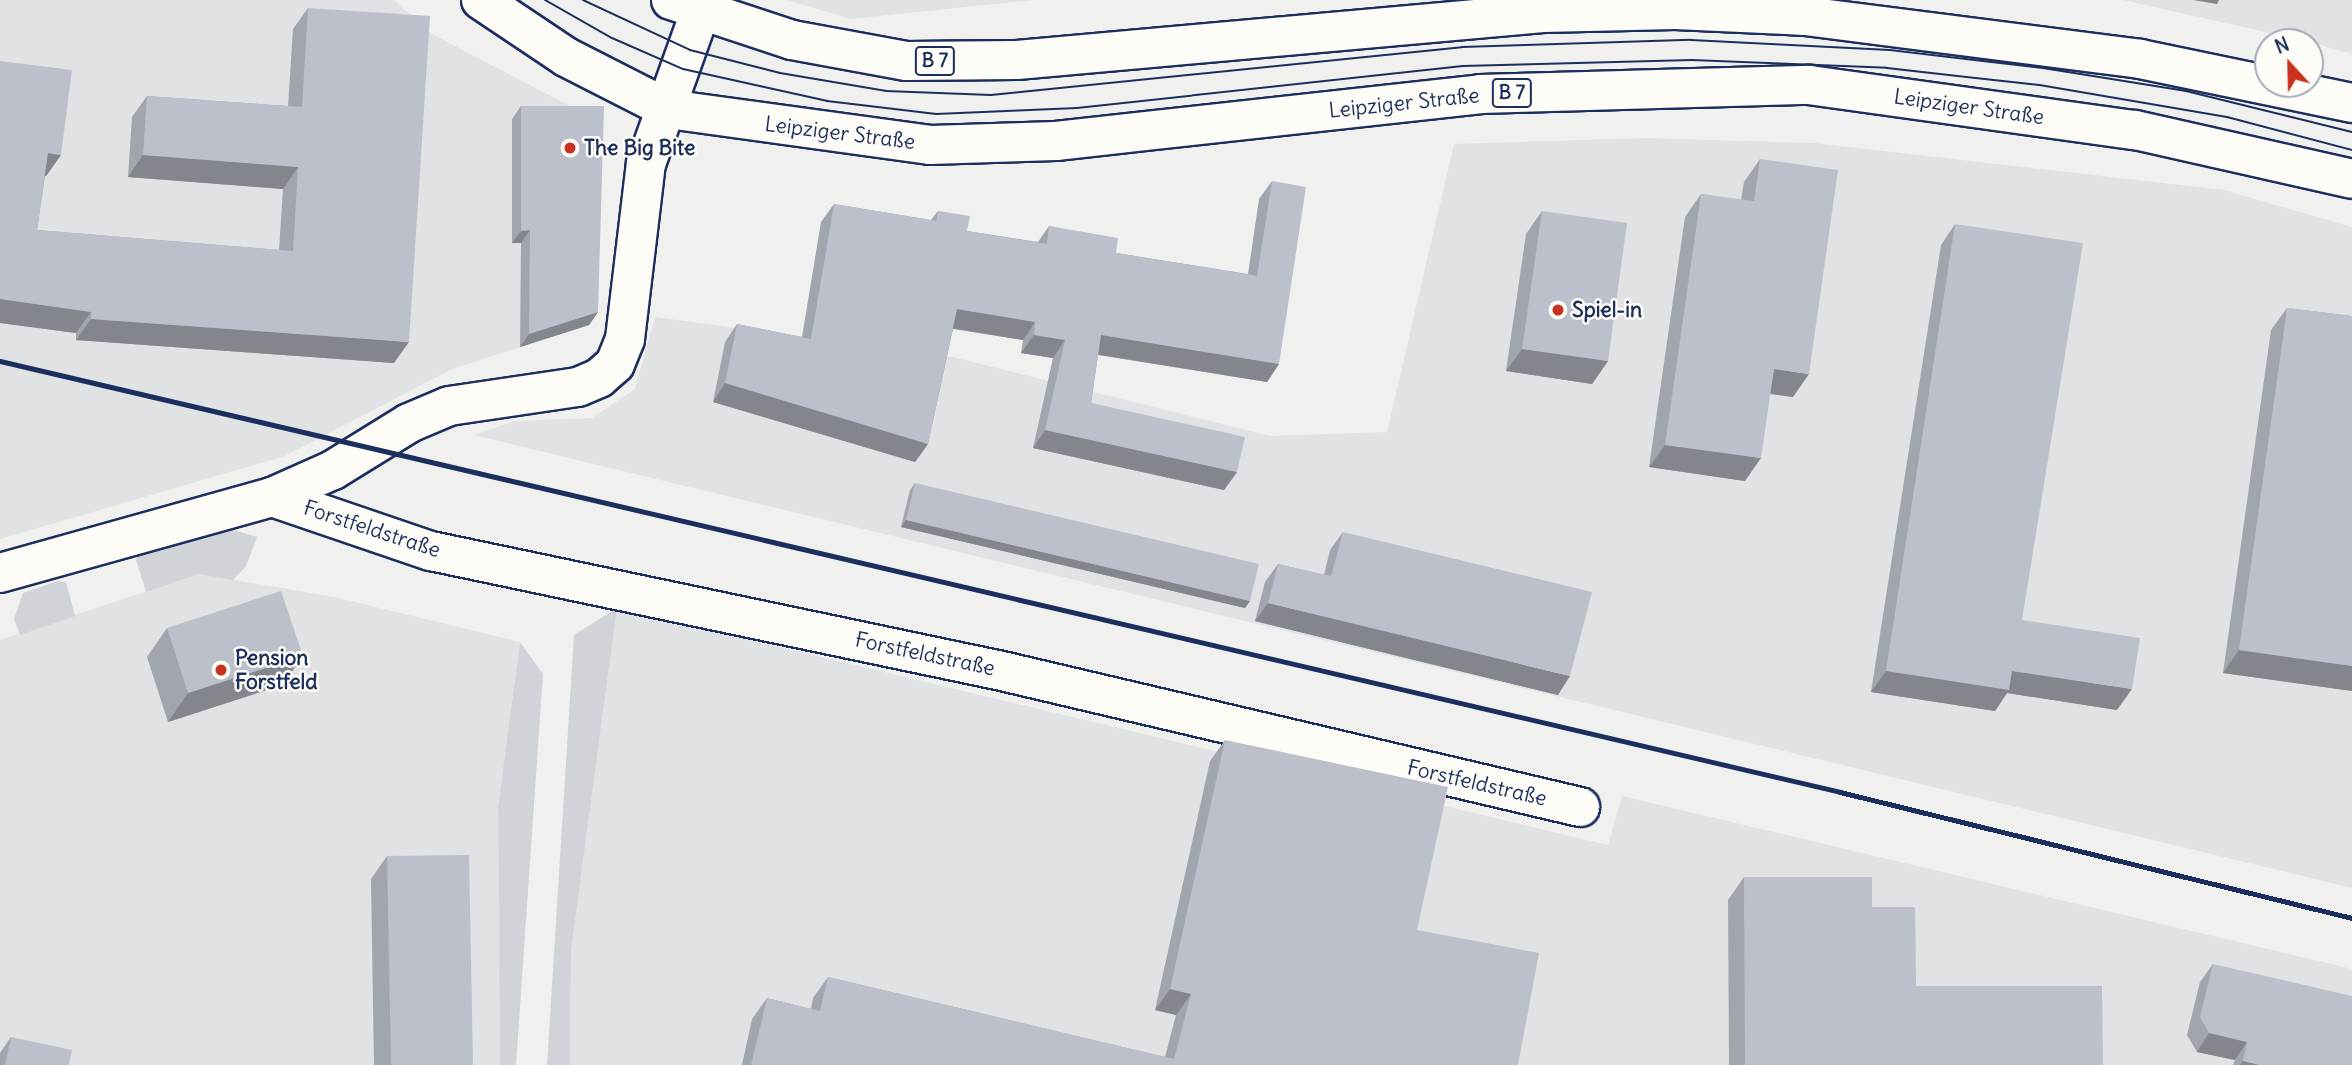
<!DOCTYPE html>
<html>
<head>
<meta charset="utf-8">
<style>
  body { margin:0 }
  #map { position:relative; width:2352px; height:1065px; overflow:hidden; background:#f0f0ee; font-family:Delius,sans-serif }
  div>[style] { position:absolute }
  [style*='--x'] { left:calc(var(--x)*1px); top:calc(var(--y)*1px); width:calc(var(--w)*1px); rotate:calc(var(--a)*1deg) }
  .built>* { inset:0; background:#e0e2e3 }
  .green>* { inset:0; background:#d0d3d8 }
  .roads { filter:drop-shadow(2px 0 #1b2f5e) drop-shadow(-2px 0 #1b2f5e) drop-shadow(0 2px #1b2f5e) drop-shadow(0 -2px #1b2f5e) }
  .street>* { height:38px; margin:-19px; padding:0 19px; transform-origin:19px; border-radius:19px; background:#fdfcf7 }
  .secondary>* { height:38px; margin:-19px; padding:0 19px; transform-origin:19px; border-radius:19px; background:#fdfcf7 }
  .primary>* { height:38px; margin:-19px; padding:0 19px; transform-origin:19px; border-radius:19px; background:#fdfcf7 }
  .tram>* { height:2px; margin:-1px; padding:0 1px; transform-origin:1px; border-radius:1px; background:#1b2f5e }
  .rail>* { height:5px; margin:-2.5px; padding:0 2.5px; transform-origin:2.5px; border-radius:2.5px; background:#1b2f5e }
  .wall>* { inset:0; background:#a1a5ae }
  .shaded-wall>* { inset:0; background:#83868d }
  .building>* { inset:0; background:#bbc0ca }
  .dots>* { width:19px; height:19px; translate:-50% -50%; box-sizing:border-box; border:4px solid #fdfcf7; border-radius:50% }
  span { translate:-50% -50%; white-space:nowrap; text-align:center; line-height:1.15; -webkit-text-stroke:5px #fdfcf7; paint-order:stroke }
  .shield-label span { padding:2px 5px; background:#fdfcf7; border:2px solid; border-radius:5px; -webkit-text-stroke-width:0 }
  .shield-label { font-size:19px; color:#1b2f5e; font-weight:700 }
  .street-label { font-size:21px; color:#1b2f5e }
  .poi-label { font-size:21px; color:#1b2f5e; font-weight:700 }
  .left { translate:0 -50%; text-align:left }
  .north { position:absolute; left:2254px; top:28px; width:70px; height:70px; box-sizing:border-box; background:#fdfcf7; border:2px solid #a3aaba; border-radius:50%; rotate:338deg; font-size:19px; font-weight:700; line-height:28px; text-align:center; color:#1b2f5e }
  .north::after { content:''; display:block; margin:auto; width:24px; height:32px; background:#c8321e; clip-path:polygon(50% 0,100% 100%,50% 72%,0 100%) }
</style>
</head>
<body>
<div id="map">
  <div class="built">
    <div style="clip-path:polygon(0 0,394px 0,432px 34px,595px 119px,589px 325px,452px 369px,285px 456px,0 539px)"></div>
    <div style="clip-path:polygon(787px 0,1032px 0,851px 19px)"></div>
    <div style="clip-path:polygon(2123px 0,2352px 0,2352px 54px,2310px 42px)"></div>
    <div style="clip-path:polygon(1646px 138px,1814px 143px,2224px 190px,2352px 227px,2352px 888px,474px 435px,515px 421px,592px 418px,635px 389px,655px 317px,953px 357px,1270px 436px,1387px 432px,1454px 144px)"></div>
    <div style="clip-path:polygon(199px 574px,334px 597px,520px 642px,498px 807px,500px 1065px,0 1065px,0 640px)"></div>
    <div style="clip-path:polygon(617px 608px,1608px 845px,1622px 796px,2352px 969px,2352px 1065px,570px 1065px,571px 951px)"></div>
  </div>
  <div class="green">
    <div style="clip-path:polygon(230px 529px,257px 537px,246px 566px,233px 580px,199px 574px,146px 592px,136px 560px,138px 555px)"></div>
    <div style="clip-path:polygon(58px 581px,66px 582px,75px 616px,20px 635px,14px 619px,23px 593px)"></div>
    <div style="clip-path:polygon(617px 608px,571px 951px,570px 1065px,547px 1065px,574px 635px)"></div>
    <div style="clip-path:polygon(520px 642px,543px 674px,516px 1065px,500px 1065px,498px 807px)"></div>
  </div>
  <div class="roads">
    <div class="street">
      <div style="--x:272;--y:497;--w:168;--a:18.8"></div>
      <div style="--x:431;--y:551;--w:583;--a:11.87"></div>
      <div style="--x:1002;--y:671;--w:594;--a:13.24"></div>
    </div>
    <div class="secondary">
      <div style="--x:0;--y:573;--w:282;--a:-15.6"></div>
      <div style="--x:272;--y:497;--w:67;--a:-23.9"></div>
      <div style="--x:333;--y:470;--w:89;--a:-31.7"></div>
      <div style="--x:409;--y:423;--w:43;--a:-23"></div>
      <div style="--x:449;--y:406;--w:130;--a:-8.4"></div>
      <div style="--x:578;--y:387;--w:23;--a:-23"></div>
      <div style="--x:599;--y:378;--w:21;--a:-41"></div>
      <div style="--x:615;--y:364;--w:27;--a:-68"></div>
      <div style="--x:625;--y:339;--w:176;--a:-83.2"></div>
      <div style="--x:646;--y:164;--w:161;--a:-70.4"></div>
    </div>
    <div class="primary">
      <div style="--x:481;--y:0;--w:102;--a:33.8"></div>
      <div style="--x:566;--y:57;--w:114;--a:27"></div>
      <div style="--x:668;--y:109;--w:264;--a:7.8"></div>
      <div style="--x:930;--y:145;--w:126;--a:-1.8"></div>
      <div style="--x:1056;--y:141;--w:428;--a:-6.3"></div>
      <div style="--x:1481;--y:94;--w:328;--a:-1.6"></div>
      <div style="--x:1809;--y:85;--w:329;--a:7.9"></div>
      <div style="--x:2135;--y:130;--w:222;--a:12.7"></div>
      <div style="--x:671;--y:0;--w:127;--a:18.3"></div>
      <div style="--x:792;--y:40;--w:116;--a:10.4"></div>
      <div style="--x:906;--y:61;--w:111;--a:-0.5"></div>
      <div style="--x:1017;--y:60;--w:528;--a:-5.11"></div>
      <div style="--x:1543;--y:13;--w:132;--a:-1.3"></div>
      <div style="--x:1675;--y:10;--w:130;--a:2.6"></div>
      <div style="--x:1805;--y:16;--w:338;--a:7.3"></div>
      <div style="--x:2140;--y:59;--w:217;--a:11.7"></div>
    </div>
  </div>
  <div class="tram">
    <div style="--x:545;--y:0;--w:77;--a:29.6"></div>
    <div style="--x:612;--y:38;--w:77;--a:23.6"></div>
    <div style="--x:683;--y:69;--w:148;--a:12.5"></div>
    <div style="--x:827;--y:101;--w:110;--a:6.8"></div>
    <div style="--x:936;--y:114;--w:141;--a:-2.4"></div>
    <div style="--x:1077;--y:108;--w:388;--a:-6.2"></div>
    <div style="--x:1463;--y:66;--w:229;--a:-1.5"></div>
    <div style="--x:1692;--y:60;--w:195;--a:2.3"></div>
    <div style="--x:1887;--y:68;--w:153;--a:6.4"></div>
    <div style="--x:2039;--y:85;--w:191;--a:9.7"></div>
    <div style="--x:2227;--y:117;--w:129;--a:14.8"></div>
    <div style="--x:583;--y:0;--w:118;--a:25"></div>
    <div style="--x:690;--y:50;--w:93;--a:14.3"></div>
    <div style="--x:780;--y:73;--w:108;--a:9.6"></div>
    <div style="--x:886;--y:91;--w:105;--a:2.2"></div>
    <div style="--x:991;--y:95;--w:473;--a:-5.8"></div>
    <div style="--x:1462;--y:47;--w:229;--a:-1.8"></div>
    <div style="--x:1691;--y:40;--w:199;--a:2.9"></div>
    <div style="--x:1890;--y:50;--w:154;--a:6.7"></div>
    <div style="--x:2043;--y:68;--w:145;--a:9.1"></div>
    <div style="--x:2186;--y:91;--w:171;--a:13.9"></div>
  </div>
  <div class="rail">
    <div style="--x:0;--y:361;--w:1890;--a:13.18"></div>
    <div style="--x:1840;--y:792;--w:527;--a:13.83"></div>
  </div>
  <div class="wall">
    <div style="clip-path:polygon(308px 8px,394px 363px,76px 340px,76px 333px,0 323px,0 61px,61px 155px,46px 176px,45px 176px,37px 230px,279px 250px,283px 189px,128px 177px,132px 117px,147px 96px,288px 106px,293px 29px)"></div>
    <div style="clip-path:polygon(521px 106px,598px 312px,589px 325px,520px 347px,521px 243px,512px 243px,512px 119px)"></div>
    <div style="clip-path:polygon(1760px 159px,1793px 397px,1770px 394px,1745px 481px,1649px 467px,1685px 217px,1701px 194px,1741px 200px,1744px 182px)"></div>
    <div style="clip-path:polygon(1272px 181px,1279px 364px,1267px 382px,1098px 355px,1091px 403px,1237px 472px,1224px 490px,1033px 448px,1053px 358px,1021px 353px,1023px 340px,953px 329px,928px 444px,915px 462px,713px 402px,725px 342px,737px 324px,802px 337px,821px 222px,834px 204px,931px 220px,938px 211px,967px 231px,1038px 242px,1049px 226px,1116px 253px,1248px 274px,1259px 199px)"></div>
    <div style="clip-path:polygon(1542px 211px,1608px 361px,1592px 384px,1506px 371px,1526px 234px)"></div>
    <div style="clip-path:polygon(1955px 224px,2022px 620px,2117px 710px,2007px 693px,1995px 711px,1871px 692px,1941px 245px)"></div>
    <div style="clip-path:polygon(2287px 308px,2352px 316px,2352px 691px,2223px 673px,2271px 330px)"></div>
    <div style="clip-path:polygon(915px 483px,1250px 601px,1245px 608px,901px 527px,910px 490px)"></div>
    <div style="clip-path:polygon(1343px 532px,1558px 695px,1255px 621px,1265px 582px,1278px 564px,1324px 575px,1330px 550px)"></div>
    <div style="clip-path:polygon(167px 628px,303px 656px,282px 685px,168px 722px,147px 657px)"></div>
    <div style="clip-path:polygon(1225px 740px,1417px 930px,1518px 1065px,742px 1065px,752px 1019px,767px 998px,811px 1009px,813px 998px,828px 977px,1165px 1057px,1176px 1015px,1155px 1010px,1210px 761px)"></div>
    <div style="clip-path:polygon(387px 856px,473px 1065px,374px 1065px,371px 879px)"></div>
    <div style="clip-path:polygon(1744px 877px,1872px 907px,1916px 986px,2103px 1065px,1729px 1065px,1728px 900px)"></div>
    <div style="clip-path:polygon(2213px 964px,2352px 1065px,2233px 1065px,2235px 1060px,2197px 1052px,2187px 1035px,2200px 982px)"></div>
    <div style="clip-path:polygon(11px 1037px,69px 1065px,0 1065px,0 1053px)"></div>
  </div>
  <div class="shaded-wall">
    <div style="clip-path:polygon(2193px 0,2219px 0,2217px 4px)"></div>
    <div style="clip-path:polygon(48px 153px,61px 155px,46px 176px,33px 175px)"></div>
    <div style="clip-path:polygon(143px 155px,298px 167px,283px 189px,128px 177px)"></div>
    <div style="clip-path:polygon(530px 230px,521px 243px,512px 243px,521px 231px)"></div>
    <div style="clip-path:polygon(0 299px,91px 312px,76px 333px,0 323px)"></div>
    <div style="clip-path:polygon(957px 309px,1035px 322px,1023px 340px,945px 327px)"></div>
    <div style="clip-path:polygon(598px 312px,589px 325px,520px 347px,529px 334px)"></div>
    <div style="clip-path:polygon(91px 319px,409px 342px,394px 363px,76px 340px)"></div>
    <div style="clip-path:polygon(1034px 335px,1065px 340px,1053px 358px,1021px 353px)"></div>
    <div style="clip-path:polygon(1101px 335px,1279px 364px,1267px 382px,1088px 353px)"></div>
    <div style="clip-path:polygon(1522px 349px,1608px 361px,1592px 384px,1506px 371px)"></div>
    <div style="clip-path:polygon(1774px 369px,1809px 374px,1793px 397px,1758px 392px)"></div>
    <div style="clip-path:polygon(725px 383px,928px 444px,915px 462px,713px 402px)"></div>
    <div style="clip-path:polygon(1045px 430px,1237px 472px,1224px 490px,1033px 448px)"></div>
    <div style="clip-path:polygon(1665px 445px,1761px 458px,1745px 481px,1649px 467px)"></div>
    <div style="clip-path:polygon(906px 520px,1250px 601px,1245px 608px,901px 527px)"></div>
    <div style="clip-path:polygon(1268px 603px,1570px 676px,1558px 695px,1255px 621px)"></div>
    <div style="clip-path:polygon(2239px 650px,2352px 666px,2352px 691px,2223px 673px)"></div>
    <div style="clip-path:polygon(303px 656px,282px 685px,168px 722px,188px 693px)"></div>
    <div style="clip-path:polygon(1886px 671px,2012px 671px,2132px 689px,2117px 710px,2007px 693px,1995px 711px,1871px 692px)"></div>
    <div style="clip-path:polygon(1170px 989px,1191px 994px,1176px 1015px,1155px 1010px)"></div>
    <div style="clip-path:polygon(2209px 1033px,2247px 1042px,2235px 1060px,2197px 1052px)"></div>
    <div style="clip-path:polygon(2243px 1061px,2260px 1065px,2240px 1065px)"></div>
  </div>
  <div class="building">
    <div style="clip-path:polygon(308px 8px,430px 16px,409px 342px,91px 319px,91px 312px,0 299px,0 61px,72px 70px,61px 155px,48px 153px,37px 230px,293px 251px,298px 167px,143px 155px,147px 96px,302px 107px)"></div>
    <div style="clip-path:polygon(521px 106px,604px 106px,598px 312px,529px 334px,530px 230px,521px 231px)"></div>
    <div style="clip-path:polygon(1760px 159px,1838px 170px,1809px 374px,1774px 369px,1761px 458px,1665px 445px,1701px 194px,1754px 201px)"></div>
    <div style="clip-path:polygon(1272px 181px,1306px 187px,1279px 364px,1101px 335px,1091px 403px,1245px 437px,1237px 472px,1045px 430px,1065px 340px,1034px 335px,1035px 322px,957px 309px,928px 444px,725px 383px,737px 324px,811px 339px,834px 204px,936px 221px,938px 211px,970px 216px,967px 231px,1047px 244px,1049px 226px,1118px 238px,1116px 253px,1257px 276px)"></div>
    <div style="clip-path:polygon(1542px 211px,1627px 223px,1608px 361px,1522px 349px)"></div>
    <div style="clip-path:polygon(1955px 224px,2083px 243px,2022px 620px,2140px 638px,2132px 689px,2012px 671px,2009px 690px,1886px 671px)"></div>
    <div style="clip-path:polygon(2287px 308px,2352px 316px,2352px 666px,2239px 650px)"></div>
    <div style="clip-path:polygon(915px 483px,1259px 564px,1250px 601px,906px 520px)"></div>
    <div style="clip-path:polygon(1343px 532px,1592px 592px,1570px 676px,1268px 603px,1278px 564px,1331px 576px)"></div>
    <div style="clip-path:polygon(281px 591px,303px 656px,188px 693px,167px 628px)"></div>
    <div style="clip-path:polygon(1225px 740px,1448px 787px,1417px 930px,1539px 953px,1518px 1065px,751px 1065px,767px 998px,820px 1011px,828px 977px,1174px 1059px,1191px 994px,1170px 989px)"></div>
    <div style="clip-path:polygon(469px 855px,473px 1065px,391px 1065px,387px 856px)"></div>
    <div style="clip-path:polygon(1744px 877px,1872px 877px,1872px 907px,1915px 907px,1916px 986px,2102px 986px,2103px 1065px,1745px 1065px)"></div>
    <div style="clip-path:polygon(2213px 964px,2352px 996px,2352px 1065px,2260px 1065px,2243px 1061px,2247px 1042px,2209px 1033px,2200px 1017px)"></div>
    <div style="clip-path:polygon(11px 1037px,72px 1050px,69px 1065px,5px 1065px)"></div>
  </div>
  <div class="dots">
    <div style="left:570px;top:148px;background:#c8321e"></div>
    <div style="left:1558px;top:310px;background:#c8321e"></div>
    <div style="left:221px;top:670px;background:#c8321e"></div>
  </div>
  <div class="shield-label">
    <span style="left:935px;top:61px">B 7</span>
    <span style="left:1512px;top:93px">B 7</span>
  </div>
  <div class="street-label">
    <span style="left:1404px;top:103px;rotate:-6deg">Leipziger Straße</span>
    <span style="left:1969px;top:107px;rotate:8deg">Leipziger Straße</span>
    <span style="left:840px;top:133px;rotate:7deg">Leipziger Straße</span>
    <span style="left:372px;top:529px;rotate:18deg">Forstfeldstraße</span>
    <span style="left:925px;top:654px;rotate:12deg">Forstfeldstraße</span>
    <span style="left:1477px;top:783px;rotate:13deg">Forstfeldstraße</span>
  </div>
  <div class="poi-label">
    <span class="left" style="left:584px;top:148px">The Big Bite</span>
    <span class="left" style="left:1572px;top:310px">Spiel-in</span>
    <span class="left" style="left:235px;top:670px">Pension<br>Forstfeld</span>
  </div>
  <div class="north">N</div>
</div>
</body>
</html>
